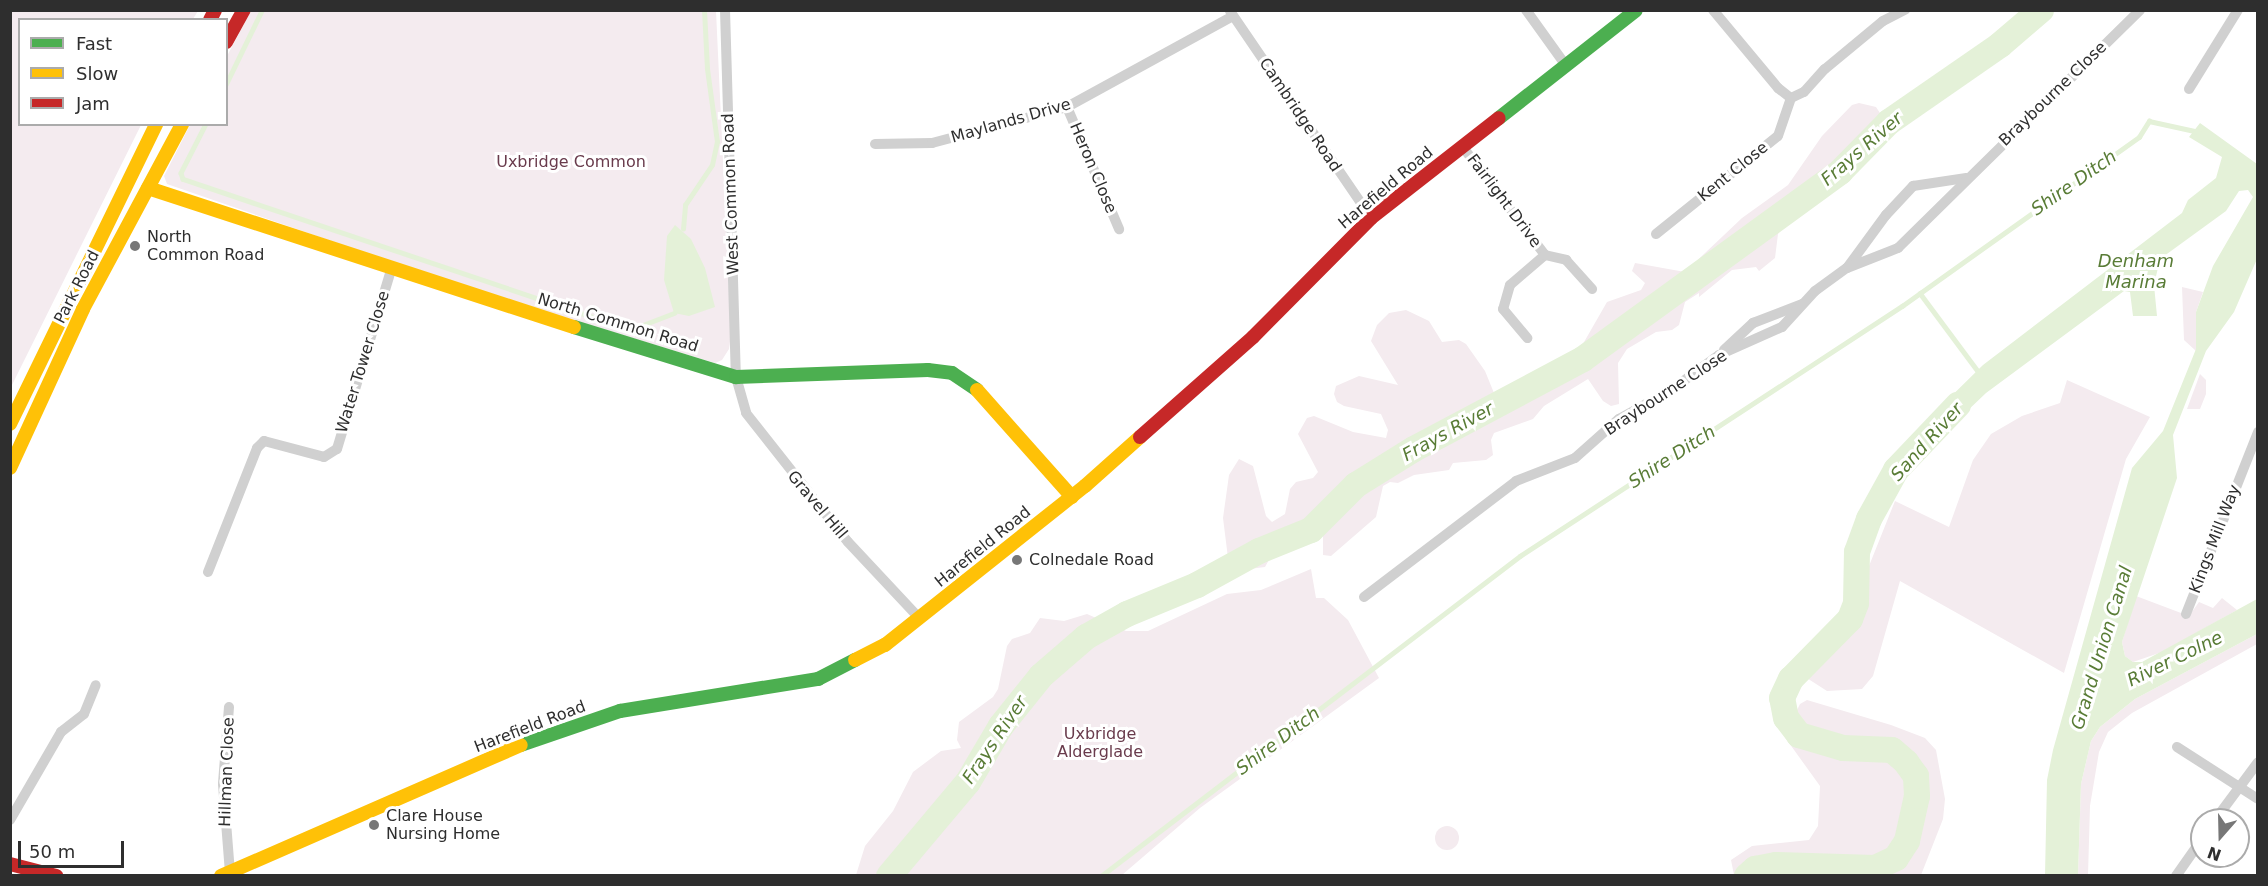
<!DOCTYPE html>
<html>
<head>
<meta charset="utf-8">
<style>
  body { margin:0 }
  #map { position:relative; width:2268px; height:886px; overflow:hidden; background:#fff; font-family:"DejaVu Sans",sans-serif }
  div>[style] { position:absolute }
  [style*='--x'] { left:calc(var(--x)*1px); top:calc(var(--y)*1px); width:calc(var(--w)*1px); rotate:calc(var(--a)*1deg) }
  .green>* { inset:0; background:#f4ebef }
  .round { border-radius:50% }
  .water>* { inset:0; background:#e4f1d8 }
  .stream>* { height:4.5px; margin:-2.25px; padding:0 2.25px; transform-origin:2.25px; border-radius:2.25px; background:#e4f1d8 }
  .river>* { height:26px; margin:-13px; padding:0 13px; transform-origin:13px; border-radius:13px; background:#e4f1d8 }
  .street>* { height:10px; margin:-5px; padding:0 5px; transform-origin:5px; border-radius:5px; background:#d0d0d0 }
  .fast>* { height:14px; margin:-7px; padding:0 7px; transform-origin:7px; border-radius:7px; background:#4caf50 }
  .slow>* { height:14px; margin:-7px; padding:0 7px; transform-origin:7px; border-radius:7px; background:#ffc107 }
  .jam>* { height:14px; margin:-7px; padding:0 7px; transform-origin:7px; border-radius:7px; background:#c62828 }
  .dots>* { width:16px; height:16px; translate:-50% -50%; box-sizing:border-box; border:3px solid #fff; border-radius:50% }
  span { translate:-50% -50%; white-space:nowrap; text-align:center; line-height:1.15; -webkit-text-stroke:6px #fff; paint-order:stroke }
  .street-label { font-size:16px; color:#2e2e2e }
  .park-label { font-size:16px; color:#693b4c }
  .poi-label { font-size:16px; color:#2e2e2e }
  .left { translate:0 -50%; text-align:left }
  .water-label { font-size:18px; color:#597c36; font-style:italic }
  .frame { position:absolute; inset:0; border:12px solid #2e2e2e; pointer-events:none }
  .legend { position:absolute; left:18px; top:18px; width:210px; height:108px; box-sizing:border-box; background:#fff; border:2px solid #ababab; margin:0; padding:8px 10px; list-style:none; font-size:18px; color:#2e2e2e }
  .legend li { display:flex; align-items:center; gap:12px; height:30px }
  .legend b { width:30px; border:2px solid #ababab }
  .north { position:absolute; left:2190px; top:808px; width:60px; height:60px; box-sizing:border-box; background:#fff; border:2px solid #ababab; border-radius:50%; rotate:200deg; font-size:16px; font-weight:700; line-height:24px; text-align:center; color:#2e2e2e }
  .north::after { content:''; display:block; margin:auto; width:21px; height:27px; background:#777; clip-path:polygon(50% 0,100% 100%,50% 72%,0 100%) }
  .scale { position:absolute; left:18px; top:841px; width:106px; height:27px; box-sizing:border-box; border:3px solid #2e2e2e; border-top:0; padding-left:8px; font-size:18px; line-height:21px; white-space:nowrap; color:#2e2e2e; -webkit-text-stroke:4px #fff; paint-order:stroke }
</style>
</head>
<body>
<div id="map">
  <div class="green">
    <div style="clip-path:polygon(11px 10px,198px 11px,193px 19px,20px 20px,20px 124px,141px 125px,11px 387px)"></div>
    <div style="clip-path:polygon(251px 11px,716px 11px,731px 333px,729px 349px,722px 360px,715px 363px,467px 288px,167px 184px,164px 176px,190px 125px,226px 124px,227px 56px)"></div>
    <div style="clip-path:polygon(1859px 103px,1876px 107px,1880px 113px,1879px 137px,1868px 149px,1839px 166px,1787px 220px,1778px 234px,1775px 258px,1759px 271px,1756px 267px,1732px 270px,1699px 297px,1699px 293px,1685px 302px,1679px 325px,1672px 330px,1656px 332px,1627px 349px,1618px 363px,1619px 404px,1611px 406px,1603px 401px,1588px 379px,1544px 406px,1533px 419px,1494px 433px,1491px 440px,1493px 455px,1486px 460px,1453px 463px,1449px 470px,1414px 475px,1398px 483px,1390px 482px,1383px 486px,1376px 517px,1331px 556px,1323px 555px,1323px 531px,1307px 526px,1299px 528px,1274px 551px,1265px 567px,1241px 570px,1228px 558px,1223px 518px,1229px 475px,1239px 459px,1253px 466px,1266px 516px,1272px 522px,1285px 514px,1290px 489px,1296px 482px,1313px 478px,1318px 472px,1298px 434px,1307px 418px,1314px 416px,1353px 432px,1386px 438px,1388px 430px,1381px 414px,1344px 406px,1337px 402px,1334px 394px,1336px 386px,1359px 376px,1398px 385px,1371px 341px,1377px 325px,1389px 313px,1406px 310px,1429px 321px,1442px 342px,1459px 340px,1466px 344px,1485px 371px,1494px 393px,1542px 380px,1576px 356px,1607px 302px,1641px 290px,1645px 283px,1632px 271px,1635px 263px,1685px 272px,1742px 218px,1788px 185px,1822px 136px,1852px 105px)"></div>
    <div style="clip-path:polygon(2182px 287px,2203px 292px,2196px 312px,2196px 351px,2184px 340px)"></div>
    <div style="clip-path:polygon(2200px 374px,2206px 380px,2206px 394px,2200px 409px,2187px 409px)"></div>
    <div style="clip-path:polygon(2067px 380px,2150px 417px,2126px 459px,2064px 673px,1900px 581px,1873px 676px,1862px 689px,1827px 691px,1799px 673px,1796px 664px,1822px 644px,1838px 639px,1851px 629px,1869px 566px,1895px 501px,1949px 527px,1973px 460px,1991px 434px,2022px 416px,2060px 403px)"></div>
    <div style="clip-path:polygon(1311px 569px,1316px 598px,1324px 598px,1348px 620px,1379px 678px,1200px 808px,1122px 875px,856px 875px,865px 846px,893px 811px,913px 772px,941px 751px,961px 748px,957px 740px,959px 722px,993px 697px,998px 689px,1007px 646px,1012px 639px,1030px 633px,1040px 618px,1064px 621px,1087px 614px,1126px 631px,1148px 631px,1227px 594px,1261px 590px)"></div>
    <div style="clip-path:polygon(2136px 596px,2189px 616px,2199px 602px,2213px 608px,2222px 598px,2237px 610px,2162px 652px,2133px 662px,2125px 656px,2122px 642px)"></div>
    <div style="clip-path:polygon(2257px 634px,2257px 644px,2132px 713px,2108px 732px,2099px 752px,2090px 806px,2088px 875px,2078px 876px,2081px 784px,2091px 741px,2100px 727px,2135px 699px)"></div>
    <div style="clip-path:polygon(1807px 700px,1891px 725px,1925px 738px,1936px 750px,1945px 799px,1943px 819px,1921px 875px,1734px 875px,1731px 860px,1752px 846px,1809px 840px,1818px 826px,1820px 786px,1784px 736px,1800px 704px)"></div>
    <div class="round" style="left:1435px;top:826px;width:24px;height:24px"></div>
  </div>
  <div class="water">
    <div style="clip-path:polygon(2200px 123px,2257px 164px,2257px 259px,2234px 312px,2206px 351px,2173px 435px,2177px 478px,2122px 642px,2125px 656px,2133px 662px,2142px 662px,2257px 599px,2257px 634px,2135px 699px,2100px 727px,2091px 741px,2081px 784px,2078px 875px,2045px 875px,2047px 780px,2053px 750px,2132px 468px,2163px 431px,2196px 349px,2196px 312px,2213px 266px,2253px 197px,2248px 190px,2239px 191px,2226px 211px,2160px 259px,2154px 285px,2157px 316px,2133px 316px,2130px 292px,2124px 291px,1986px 393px,1941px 436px,1924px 423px,1983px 365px,2182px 213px,2188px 200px,2216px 178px,2222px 157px,2189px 137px)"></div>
    <div style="clip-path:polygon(675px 225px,691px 239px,705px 268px,715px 307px,689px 316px,674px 313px,664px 280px,667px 236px)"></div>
  </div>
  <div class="stream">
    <div style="--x:226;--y:84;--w:82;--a:-64.1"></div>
    <div style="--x:206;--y:124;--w:55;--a:117"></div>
    <div style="--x:181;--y:173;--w:6;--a:72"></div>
    <div style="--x:183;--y:179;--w:445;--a:18.6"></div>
    <div style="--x:605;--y:321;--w:31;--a:13"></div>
    <div style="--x:635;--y:328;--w:42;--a:-21"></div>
    <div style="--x:683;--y:229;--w:24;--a:-85"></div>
    <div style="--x:685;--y:205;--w:48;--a:-56"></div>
    <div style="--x:712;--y:165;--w:24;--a:-78"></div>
    <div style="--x:717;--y:142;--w:74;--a:-97.8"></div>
    <div style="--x:707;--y:69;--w:59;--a:-92.9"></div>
    <div style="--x:1920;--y:293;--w:102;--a:53.4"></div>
    <div style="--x:1101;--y:876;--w:527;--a:-37.37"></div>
    <div style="--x:1520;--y:556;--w:457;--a:-33.2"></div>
    <div style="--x:1902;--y:306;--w:291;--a:-35.5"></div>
    <div style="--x:2139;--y:137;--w:19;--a:-58"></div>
    <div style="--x:2149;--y:121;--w:51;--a:12.4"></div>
  </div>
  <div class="river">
    <div style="--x:889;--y:876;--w:123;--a:-50"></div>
    <div style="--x:968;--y:782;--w:65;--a:-59.5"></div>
    <div style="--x:1001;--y:726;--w:64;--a:-51.3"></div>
    <div style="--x:1041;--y:676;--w:60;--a:-40.9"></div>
    <div style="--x:1086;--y:637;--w:47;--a:-29.3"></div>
    <div style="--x:1127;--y:614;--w:76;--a:-22.5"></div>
    <div style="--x:1197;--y:585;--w:71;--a:-28.7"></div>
    <div style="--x:1259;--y:551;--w:56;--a:-22"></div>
    <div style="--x:1311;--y:530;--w:64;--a:-45"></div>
    <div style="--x:1356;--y:485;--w:68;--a:-31.8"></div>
    <div style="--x:1414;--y:449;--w:191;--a:-28"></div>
    <div style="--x:1583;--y:359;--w:318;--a:-36"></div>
    <div style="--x:1840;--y:172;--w:70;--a:-45.6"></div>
    <div style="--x:1889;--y:122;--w:135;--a:-34.7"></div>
    <div style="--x:2000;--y:45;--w:54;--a:-40.5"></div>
    <div style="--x:1747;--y:876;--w:11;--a:-41"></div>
    <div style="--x:1755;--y:869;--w:21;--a:-11"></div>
    <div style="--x:1776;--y:865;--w:99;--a:1.7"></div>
    <div style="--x:1875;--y:868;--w:23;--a:-25"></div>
    <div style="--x:1896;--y:858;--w:20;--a:-57"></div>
    <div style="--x:1907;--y:841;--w:46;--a:-77.5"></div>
    <div style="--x:1917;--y:796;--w:20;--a:-93"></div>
    <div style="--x:1916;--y:776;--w:17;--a:-126"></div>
    <div style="--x:1906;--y:762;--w:18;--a:-139"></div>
    <div style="--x:1892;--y:750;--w:49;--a:-177.7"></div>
    <div style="--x:1843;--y:748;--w:46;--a:-163.5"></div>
    <div style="--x:1799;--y:735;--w:21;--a:-127"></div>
    <div style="--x:1786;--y:718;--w:20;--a:-101"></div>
    <div style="--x:1782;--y:698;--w:21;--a:-65"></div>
    <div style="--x:1791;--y:679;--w:84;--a:-45.5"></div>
    <div style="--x:1850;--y:619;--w:17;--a:-69"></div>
    <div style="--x:1856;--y:603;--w:51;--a:-88.9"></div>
    <div style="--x:1857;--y:552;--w:35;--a:-70"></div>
    <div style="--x:1869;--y:519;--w:56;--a:-61.1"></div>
    <div style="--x:1896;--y:470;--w:90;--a:-46.4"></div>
  </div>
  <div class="street">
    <div style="--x:725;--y:10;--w:367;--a:88.3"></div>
    <div style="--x:736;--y:377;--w:37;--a:74"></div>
    <div style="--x:746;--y:413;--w:164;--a:51.7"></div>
    <div style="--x:848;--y:542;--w:105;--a:46.9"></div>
    <div style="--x:1526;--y:10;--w:70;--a:54.3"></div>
    <div style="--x:1713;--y:10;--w:102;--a:50.2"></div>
    <div style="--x:1778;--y:88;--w:16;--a:38"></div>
    <div style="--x:1230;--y:11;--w:250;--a:55.7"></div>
    <div style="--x:2189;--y:89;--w:93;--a:-58.2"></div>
    <div style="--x:1791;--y:98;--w:14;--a:-25"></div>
    <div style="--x:1804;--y:92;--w:31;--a:-48"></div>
    <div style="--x:1825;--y:69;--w:75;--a:-39.6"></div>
    <div style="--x:1883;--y:21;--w:25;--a:-27"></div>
    <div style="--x:1067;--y:107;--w:133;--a:66.9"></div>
    <div style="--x:875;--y:144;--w:57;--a:-1"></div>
    <div style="--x:932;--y:143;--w:140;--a:-14.9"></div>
    <div style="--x:1067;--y:107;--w:189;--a:-28.7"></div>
    <div style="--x:1462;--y:146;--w:137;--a:52.7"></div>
    <div style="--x:1545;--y:255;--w:46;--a:139.4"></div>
    <div style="--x:1510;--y:285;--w:25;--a:106"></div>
    <div style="--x:1503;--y:309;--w:38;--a:50"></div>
    <div style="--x:1656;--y:234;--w:156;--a:-38.8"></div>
    <div style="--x:1778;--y:136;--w:40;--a:-71.1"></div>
    <div style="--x:1545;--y:255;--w:22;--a:13"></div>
    <div style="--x:1566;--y:260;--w:39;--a:48"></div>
    <div style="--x:1847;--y:268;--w:66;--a:-53.7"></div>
    <div style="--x:1886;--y:215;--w:40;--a:-47"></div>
    <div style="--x:1913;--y:186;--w:54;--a:-8.6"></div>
    <div style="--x:1724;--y:350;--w:40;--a:-43"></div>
    <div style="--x:1753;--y:323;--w:53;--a:-21.2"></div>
    <div style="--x:208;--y:572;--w:133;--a:-68.4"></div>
    <div style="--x:257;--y:448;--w:10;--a:-45"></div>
    <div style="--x:264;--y:441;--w:62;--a:14.9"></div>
    <div style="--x:324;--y:457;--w:15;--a:-32"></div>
    <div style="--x:337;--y:449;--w:187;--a:-73.2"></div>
    <div style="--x:1364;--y:597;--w:191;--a:-37.3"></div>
    <div style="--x:1516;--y:481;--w:63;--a:-21.3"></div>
    <div style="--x:1575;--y:458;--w:59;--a:-41.6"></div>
    <div style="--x:1619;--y:419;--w:60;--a:-29.1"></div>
    <div style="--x:1671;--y:390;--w:59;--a:-36.1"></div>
    <div style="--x:1719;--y:355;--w:69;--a:-24"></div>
    <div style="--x:1782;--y:327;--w:49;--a:-47.5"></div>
    <div style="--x:1815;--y:291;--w:39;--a:-36"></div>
    <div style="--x:1847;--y:268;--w:55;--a:-21.4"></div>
    <div style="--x:1898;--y:248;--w:339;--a:-44.5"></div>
    <div style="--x:2186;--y:614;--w:196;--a:-68.4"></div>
    <div style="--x:229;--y:707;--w:77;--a:94.5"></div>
    <div style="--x:223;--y:784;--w:88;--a:85.5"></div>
    <div style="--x:2177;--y:747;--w:96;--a:32.7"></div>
    <div style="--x:10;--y:820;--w:102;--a:-59.9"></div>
    <div style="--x:61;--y:732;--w:29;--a:-38"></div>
    <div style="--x:84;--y:714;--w:31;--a:-68"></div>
    <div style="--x:2215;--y:820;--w:72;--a:-53.4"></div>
    <div style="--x:2176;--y:876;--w:45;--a:-54.9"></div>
  </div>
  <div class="fast">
    <div style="--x:1499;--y:118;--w:174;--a:-38.2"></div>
    <div style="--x:574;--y:327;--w:170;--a:17.2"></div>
    <div style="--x:736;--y:377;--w:192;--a:-2.1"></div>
    <div style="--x:928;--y:370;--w:24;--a:7"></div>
    <div style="--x:952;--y:373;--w:30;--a:34"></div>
    <div style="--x:521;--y:745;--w:105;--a:-19"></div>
    <div style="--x:620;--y:711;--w:201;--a:-9.2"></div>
    <div style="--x:818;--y:679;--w:42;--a:-27.2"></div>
  </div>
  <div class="slow">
    <div style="--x:148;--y:188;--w:448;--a:18.1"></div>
    <div style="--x:977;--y:390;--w:143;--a:48.4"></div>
    <div style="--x:10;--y:424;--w:334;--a:-64"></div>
    <div style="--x:10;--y:468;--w:175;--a:-65.3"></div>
    <div style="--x:83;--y:309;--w:210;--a:-61.8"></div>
    <div style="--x:855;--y:660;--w:34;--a:-27"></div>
    <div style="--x:885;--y:645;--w:256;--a:-38.5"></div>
    <div style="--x:1085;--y:486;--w:74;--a:-41.7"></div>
    <div style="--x:221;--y:876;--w:327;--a:-23.6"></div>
  </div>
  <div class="jam">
    <div style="--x:210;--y:20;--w:11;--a:-63"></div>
    <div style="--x:226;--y:42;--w:37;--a:-61"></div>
    <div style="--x:1140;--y:437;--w:151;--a:-41.5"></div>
    <div style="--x:1253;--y:337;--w:168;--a:-45.2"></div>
    <div style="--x:1371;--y:218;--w:162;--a:-38"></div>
    <div style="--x:10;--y:864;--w:48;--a:14.6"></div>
  </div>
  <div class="dots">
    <div style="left:135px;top:246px;background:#777"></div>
    <div style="left:1017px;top:560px;background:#777"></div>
    <div style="left:374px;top:825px;background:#777"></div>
  </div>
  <div class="street-label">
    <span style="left:2053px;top:94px;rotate:-44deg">Braybourne Close</span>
    <span style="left:1300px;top:115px;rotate:56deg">Cambridge Road</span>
    <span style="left:1011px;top:121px;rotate:-16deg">Maylands Drive</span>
    <span style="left:1093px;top:168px;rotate:67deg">Heron Close</span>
    <span style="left:1733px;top:172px;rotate:-39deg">Kent Close</span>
    <span style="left:1386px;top:188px;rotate:-40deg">Harefield Road</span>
    <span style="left:731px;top:194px;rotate:-92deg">West Common Road</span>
    <span style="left:1504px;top:201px;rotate:53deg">Fairlight Drive</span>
    <span style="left:77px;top:287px;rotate:-63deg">Park Road</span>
    <span style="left:618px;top:323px;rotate:17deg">North Common Road</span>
    <span style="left:363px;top:362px;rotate:-73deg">Water Tower Close</span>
    <span style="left:1666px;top:393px;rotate:-33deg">Braybourne Close</span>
    <span style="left:817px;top:505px;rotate:50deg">Gravel Hill</span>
    <span style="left:2215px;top:539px;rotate:-69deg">Kings Mill Way</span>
    <span style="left:983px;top:547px;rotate:-39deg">Harefield Road</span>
    <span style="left:530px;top:727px;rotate:-21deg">Harefield Road</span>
    <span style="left:227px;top:772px;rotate:-88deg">Hillman Close</span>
  </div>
  <div class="park-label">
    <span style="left:571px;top:162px">Uxbridge Common</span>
    <span style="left:1100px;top:743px">Uxbridge<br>Alderglade</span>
  </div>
  <div class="poi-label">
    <span class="left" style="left:147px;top:246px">North<br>Common Road</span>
    <span class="left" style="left:1029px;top:560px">Colnedale Road</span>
    <span class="left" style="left:386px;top:825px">Clare House<br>Nursing Home</span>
  </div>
  <div class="water-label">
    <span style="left:1862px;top:149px;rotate:-41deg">Frays River</span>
    <span style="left:2074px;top:183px;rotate:-35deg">Shire Ditch</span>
    <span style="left:2136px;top:272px">Denham<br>Marina</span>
    <span style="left:1448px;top:432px;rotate:-29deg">Frays River</span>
    <span style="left:1927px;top:442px;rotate:-48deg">Sand River</span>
    <span style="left:1672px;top:457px;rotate:-33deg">Shire Ditch</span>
    <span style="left:2102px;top:648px;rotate:-73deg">Grand Union Canal</span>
    <span style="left:2175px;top:659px;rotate:-26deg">River Colne</span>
    <span style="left:995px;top:740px;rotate:-56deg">Frays River</span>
    <span style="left:1278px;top:741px;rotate:-37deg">Shire Ditch</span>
  </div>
  <div class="frame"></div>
  <ul class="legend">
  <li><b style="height:8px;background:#4caf50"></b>Fast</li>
  <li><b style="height:8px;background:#ffc107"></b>Slow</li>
  <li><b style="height:8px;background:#c62828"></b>Jam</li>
  </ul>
  <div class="north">N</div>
  <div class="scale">50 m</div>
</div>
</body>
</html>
